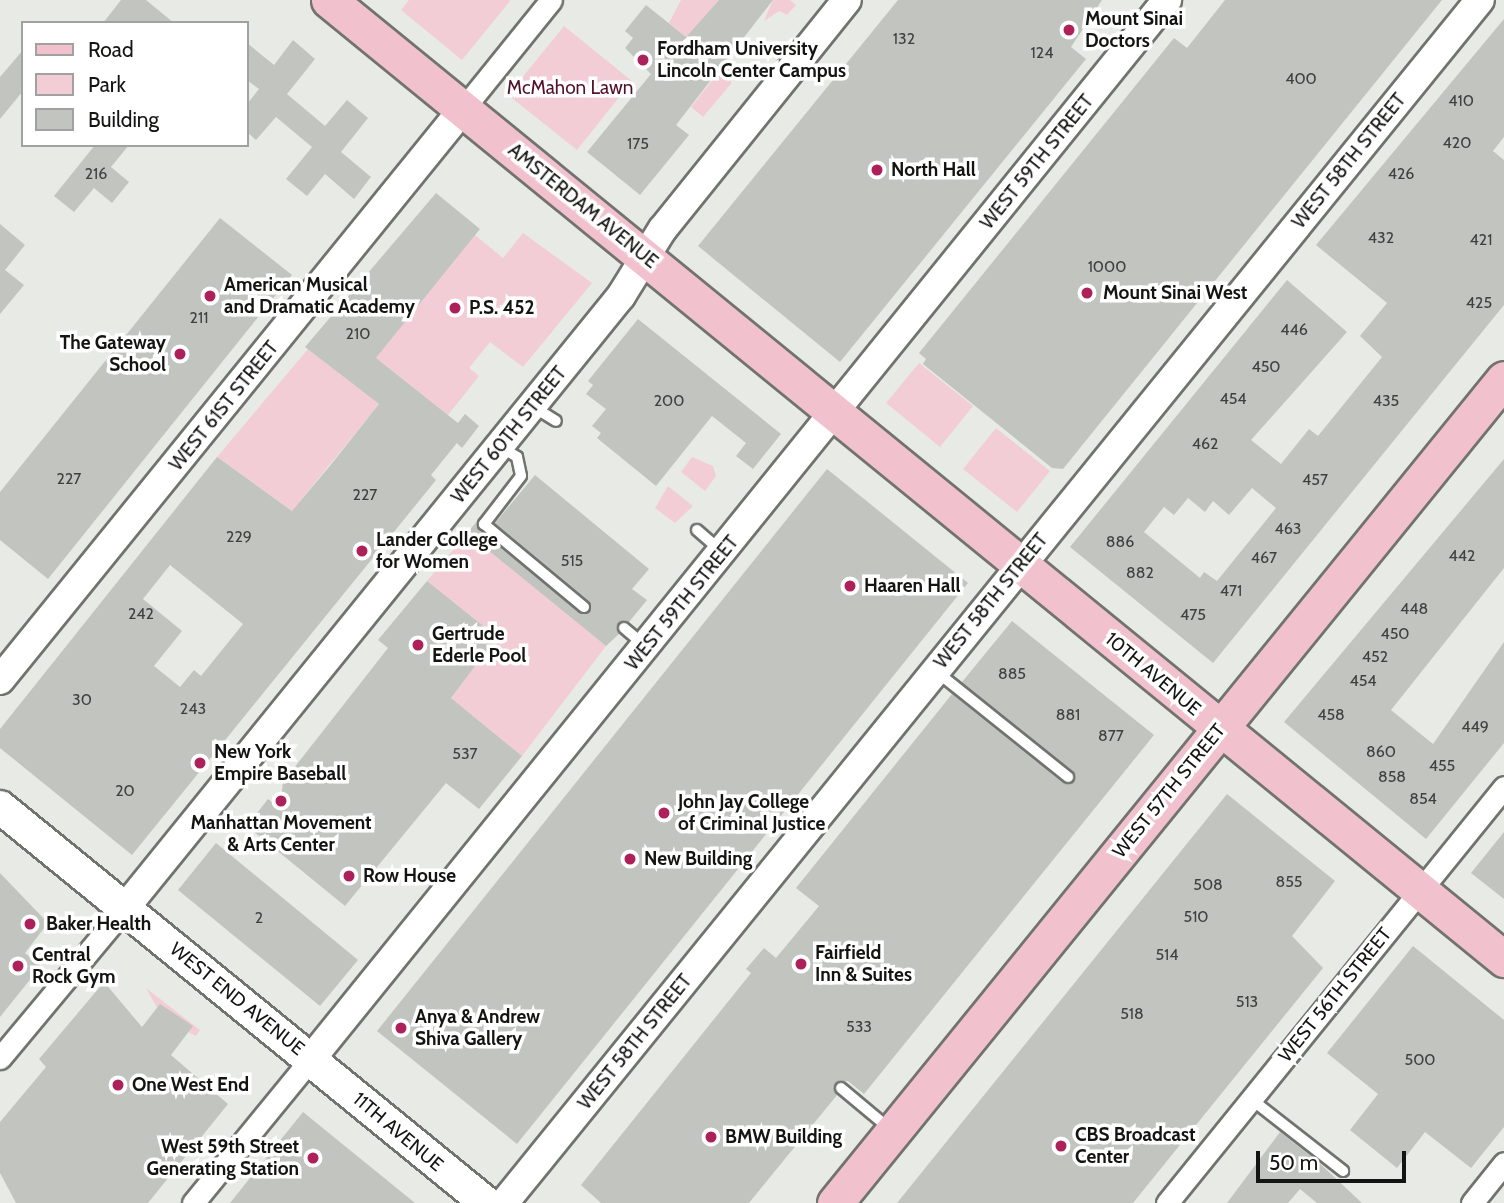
<!DOCTYPE html>
<html>
<head>
<meta charset="utf-8">
<style>
  body { margin:0 }
  #map { position:relative; width:1504px; height:1203px; overflow:hidden; background:#e8ebe5; font-family:Cabin,sans-serif }
  div>[style] { position:absolute }
  [style*='--x'] { left:calc(var(--x)*1px); top:calc(var(--y)*1px); width:calc(var(--w)*1px); rotate:calc(var(--a)*1deg) }
  .green>* { inset:0; background:#f2cdd5 }
  .building>* { inset:0; background:#c1c4bf }
  .roads { filter:drop-shadow(2px 0 #71736e) drop-shadow(-2px 0 #71736e) drop-shadow(0 2px #71736e) drop-shadow(0 -2px #71736e) }
  .service>* { height:10px; margin:-5px; padding:0 5px; transform-origin:5px; border-radius:5px; background:#fff }
  .minor>* { height:21px; margin:-10.5px; padding:0 10.5px; transform-origin:10.5px; border-radius:10.5px; background:#fff }
  .tertiary>* { height:28px; margin:-14px; padding:0 14px; transform-origin:14px; border-radius:14px; background:#fff }
  .secondary>* { height:32px; margin:-16px; padding:0 16px; transform-origin:16px; border-radius:16px; background:#fff }
  .primary>* { height:35px; margin:-17.5px; padding:0 17.5px; transform-origin:17.5px; border-radius:17.5px; background:#f1c1ce }
  .dots>* { width:19px; height:19px; translate:-50% -50%; box-sizing:border-box; border:4px solid #fff; border-radius:50% }
  span { translate:-50% -50%; white-space:nowrap; text-align:center; line-height:1.15; -webkit-text-stroke:7px #fff; paint-order:stroke }
  .number-label { font-size:16px; color:#3f413e }
  .number-label span { -webkit-text-stroke-width:0 }
  .poi-label { font-size:19px; color:#141513; font-weight:700 }
  .left { translate:0 -50%; text-align:left }
  .right { translate:-100% -50%; text-align:right }
  .park-label { font-size:19px; color:#54112a }
  .street-label { font-size:19px; color:#141513 }
  .legend { position:absolute; left:21px; top:21px; width:228px; height:126px; box-sizing:border-box; background:#fff; border:2px solid #a1a1a1; margin:0; padding:9px 12px; list-style:none; font-size:21px; color:#141513 }
  .legend li { display:flex; align-items:center; gap:14px; height:35px }
  .legend b { width:35px; border:2px solid #a1a1a1 }
  .scale { position:absolute; left:1256px; top:1151px; width:150px; height:32px; box-sizing:border-box; border:4px solid #141513; border-top:0; padding-left:9px; font-size:21px; line-height:24px; white-space:nowrap; color:#141513; -webkit-text-stroke:5px #fff; paint-order:stroke }
</style>
</head>
<body>
<div id="map">
  <div class="green">
    <div style="clip-path:polygon(409px 0,509px 0,510px 1px,462px 60px,401px 10px)"></div>
    <div style="clip-path:polygon(681px 0,719px 0,686px 37px,669px 23px)"></div>
    <div style="clip-path:polygon(773px 0,790px 0,796px 5px,787px 15px,779px 11px,764px 21px)"></div>
    <div style="clip-path:polygon(564px 26px,632px 81px,577px 150px,508px 95px)"></div>
    <div style="clip-path:polygon(730px 58px,731px 84px,703px 117px,691px 107px)"></div>
    <div style="clip-path:polygon(523px 233px,592px 283px,523px 367px,490px 342px,469px 368px,479px 376px,448px 415px,376px 358px,475px 235px,503px 258px)"></div>
    <div style="clip-path:polygon(308px 349px,379px 404px,292px 511px,217px 457px)"></div>
    <div style="clip-path:polygon(919px 363px,973px 406px,940px 447px,886px 403px)"></div>
    <div style="clip-path:polygon(996px 428px,1050px 471px,1017px 512px,963px 469px)"></div>
    <div style="clip-path:polygon(692px 457px,713px 466px,716px 476px,705px 491px,681px 472px)"></div>
    <div style="clip-path:polygon(668px 486px,693px 506px,675px 523px,655px 508px)"></div>
    <div style="clip-path:polygon(467px 533px,606px 646px,522px 756px,451px 698px,497px 637px,427px 581px)"></div>
    <div style="clip-path:polygon(146px 988px,200px 1030px,196px 1036px,164px 1020px)"></div>
  </div>
  <div class="building">
    <div style="clip-path:polygon(121px 0,146px 0,174px 23px,103px 23px)"></div>
    <div style="clip-path:polygon(719px 0,773px 0,676px 125px,689px 135px,640px 195px,587px 152px,651px 74px,625px 48px,633px 38px,625px 31px,646px 5px,686px 37px)"></div>
    <div style="clip-path:polygon(898px 0,1102px 0,1071px 47px,1086px 59px,840px 362px,698px 246px)"></div>
    <div style="clip-path:polygon(1225px 0,1442px 0,1063px 469px,1052px 468px,923px 364px,926px 359px,919px 353px,1174px 38px,1187px 48px)"></div>
    <div style="clip-path:polygon(evenodd,1504px 19px,1504px 137px,1493px 151px,1504px 160px,1504px 305px,1213px 663px,1070px 547px,1287px 280px,1347px 332px,1251px 440px,1281px 464px,1309px 429px,1318px 436px,1382px 357px,1360px 336px,1387px 303px,1316px 245px,1504px 19px,1252px 488px,1276px 508px,1217px 581px,1204px 572px,1200px 578px,1144px 532px,1164px 507px,1174px 515px,1188px 498px,1205px 512px,1213px 501px,1229px 515px,1252px 488px)"></div>
    <div style="clip-path:polygon(293px 40px,315px 59px,287px 94px,325px 126px,347px 100px,368px 118px,341px 152px,371px 177px,354px 199px,325px 174px,307px 196px,286px 179px,312px 147px,276px 117px,256px 140px,247px 132px,247px 104px,259px 89px,247px 80px,247px 43px,274px 65px)"></div>
    <div style="clip-path:polygon(23px 50px,23px 91px,0 119px,0 77px)"></div>
    <div style="clip-path:polygon(95px 145px,129px 145px,111px 167px,129px 182px,112px 203px,94px 188px,74px 212px,54px 196px)"></div>
    <div style="clip-path:polygon(evenodd,436px 193px,480px 229px,376px 358px,458px 423px,465px 414px,479px 426px,462px 448px,457px 443px,431px 475px,436px 480px,132px 855px,0 748px,0 729px,217px 457px,292px 511px,329px 467px,379px 404px,305px 347px,436px 193px,170px 565px,243px 624px,201px 676px,194px 670px,180px 687px,154px 666px,182px 631px,143px 599px,170px 565px)"></div>
    <div style="clip-path:polygon(220px 218px,292px 275px,48px 579px,0 540px,0 492px)"></div>
    <div style="clip-path:polygon(0 224px,25px 245px,5px 270px,24px 285px,0 314px)"></div>
    <div style="clip-path:polygon(638px 319px,781px 434px,753px 469px,736px 456px,746px 443px,712px 416px,656px 486px,597px 438px,601px 433px,592px 426px,606px 409px,586px 394px,593px 385px,588px 381px)"></div>
    <div style="clip-path:polygon(1504px 459px,1504px 568px,1391px 710px,1433px 744px,1504px 642px,1504px 743px,1426px 839px,1284px 722px)"></div>
    <div style="clip-path:polygon(827px 469px,968px 583px,517px 1144px,377px 1031px)"></div>
    <div style="clip-path:polygon(535px 475px,649px 569px,632px 589px,647px 600px,629px 622px,619px 622px,619px 634px,606px 646px,467px 533px,478px 520px,479px 530px,579px 613px,590px 612px,589px 601px,495px 523px)"></div>
    <div style="clip-path:polygon(427px 581px,497px 637px,451px 698px,522px 756px,479px 809px,446px 783px,345px 906px,247px 826px,268px 799px,280px 808px,283px 782px,388px 648px,378px 640px)"></div>
    <div style="clip-path:polygon(1012px 621px,1154px 735px,864px 1094px,848px 1081px,835px 1082px,837px 1095px,749px 1203px,601px 1203px,581px 1185px,751px 973px,746px 969px,764px 948px,776px 958px,819px 906px,796px 888px,952px 694px,1063px 783px,1074px 781px,1073px 771px,962px 682px)"></div>
    <div style="clip-path:polygon(1227px 794px,1335px 881px,1292px 936px,1323px 968px,1133px 1203px,897px 1203px)"></div>
    <div style="clip-path:polygon(1504px 832px,1504px 899px,1471px 873px)"></div>
    <div style="clip-path:polygon(216px 843px,358px 960px,320px 1006px,178px 890px)"></div>
    <div style="clip-path:polygon(0 873px,48px 923px,25px 953px,41px 966px,0 1017px)"></div>
    <div style="clip-path:polygon(1413px 946px,1504px 1020px,1504px 1127px,1471px 1168px,1425px 1132px,1397px 1168px,1350px 1130px,1378px 1094px,1327px 1053px)"></div>
    <div style="clip-path:polygon(104px 982px,142px 1027px,160px 1004px,193px 1026px,171px 1055px,228px 1104px,148px 1203px,16px 1203px,0 1173px,0 1122px,46px 1067px,39px 1059px)"></div>
    <div style="clip-path:polygon(303px 1112px,415px 1203px,230px 1203px)"></div>
    <div style="clip-path:polygon(1280px 1132px,1316px 1160px,1362px 1203px,1317px 1203px,1300px 1189px,1288px 1203px,1227px 1203px)"></div>
  </div>
  <div class="roads">
    <div class="service">
      <div style="--x:532;--y:406;--w:28;--a:32"></div>
      <div style="--x:501;--y:447;--w:19;--a:32"></div>
      <div style="--x:517;--y:457;--w:19;--a:78"></div>
      <div style="--x:521;--y:476;--w:61;--a:127.6"></div>
      <div style="--x:484;--y:524;--w:130;--a:39.7"></div>
      <div style="--x:697;--y:530;--w:32;--a:41"></div>
      <div style="--x:624;--y:628;--w:26;--a:40"></div>
      <div style="--x:937;--y:672;--w:168;--a:38.7"></div>
      <div style="--x:841;--y:1088;--w:64;--a:39.9"></div>
      <div style="--x:1251;--y:1099;--w:117;--a:38"></div>
    </div>
    <div class="minor">
      <div style="--x:463;--y:109;--w:140;--a:-51.1"></div>
      <div style="--x:0;--y:1058;--w:195;--a:-50.2"></div>
      <div style="--x:193;--y:1203;--w:186;--a:-50.7"></div>
      <div style="--x:1167;--y:1203;--w:535;--a:-50.99"></div>
      <div style="--x:1472;--y:1203;--w:51;--a:-51.3"></div>
    </div>
    <div class="tertiary">
      <div style="--x:0;--y:680;--w:735;--a:-50.96"></div>
      <div style="--x:125;--y:908;--w:788;--a:-50.98"></div>
      <div style="--x:621;--y:296;--w:78;--a:-58.2"></div>
      <div style="--x:662;--y:230;--w:295;--a:-51.2"></div>
      <div style="--x:311;--y:1059;--w:1362;--a:-51.05"></div>
      <div style="--x:504;--y:1203;--w:1549;--a:-50.95"></div>
    </div>
    <div class="secondary">
      <div style="--x:0;--y:807;--w:627;--a:39.17"></div>
    </div>
    <div class="primary">
      <div style="--x:329;--y:0;--w:1517;--a:39.22"></div>
      <div style="--x:835;--y:1203;--w:1061;--a:-50.93"></div>
    </div>
  </div>
  <div class="dots">
    <div style="left:1069px;top:30px;background:#ae2059"></div>
    <div style="left:643px;top:60px;background:#ae2059"></div>
    <div style="left:877px;top:170px;background:#ae2059"></div>
    <div style="left:1087px;top:293px;background:#ae2059"></div>
    <div style="left:210px;top:296px;background:#ae2059"></div>
    <div style="left:455px;top:308px;background:#ae2059"></div>
    <div style="left:180px;top:354px;background:#ae2059"></div>
    <div style="left:362px;top:551px;background:#ae2059"></div>
    <div style="left:850px;top:586px;background:#ae2059"></div>
    <div style="left:418px;top:645px;background:#ae2059"></div>
    <div style="left:200px;top:763px;background:#ae2059"></div>
    <div style="left:281px;top:801px;background:#ae2059"></div>
    <div style="left:664px;top:813px;background:#ae2059"></div>
    <div style="left:630px;top:859px;background:#ae2059"></div>
    <div style="left:349px;top:876px;background:#ae2059"></div>
    <div style="left:30px;top:924px;background:#ae2059"></div>
    <div style="left:801px;top:964px;background:#ae2059"></div>
    <div style="left:18px;top:966px;background:#ae2059"></div>
    <div style="left:401px;top:1028px;background:#ae2059"></div>
    <div style="left:118px;top:1085px;background:#ae2059"></div>
    <div style="left:711px;top:1137px;background:#ae2059"></div>
    <div style="left:1061px;top:1146px;background:#ae2059"></div>
    <div style="left:313px;top:1158px;background:#ae2059"></div>
  </div>
  <div class="number-label">
    <span style="left:904px;top:39px">132</span>
    <span style="left:1042px;top:53px">124</span>
    <span style="left:1301px;top:79px">400</span>
    <span style="left:1461px;top:101px">410</span>
    <span style="left:1457px;top:143px">420</span>
    <span style="left:638px;top:144px">175</span>
    <span style="left:96px;top:174px">216</span>
    <span style="left:1401px;top:174px">426</span>
    <span style="left:1381px;top:238px">432</span>
    <span style="left:1481px;top:240px">421</span>
    <span style="left:1107px;top:267px">1000</span>
    <span style="left:1479px;top:303px">425</span>
    <span style="left:199px;top:318px">211</span>
    <span style="left:1294px;top:330px">446</span>
    <span style="left:358px;top:334px">210</span>
    <span style="left:1266px;top:367px">450</span>
    <span style="left:1233px;top:399px">454</span>
    <span style="left:669px;top:401px">200</span>
    <span style="left:1386px;top:401px">435</span>
    <span style="left:1205px;top:444px">462</span>
    <span style="left:69px;top:479px">227</span>
    <span style="left:1315px;top:480px">457</span>
    <span style="left:365px;top:495px">227</span>
    <span style="left:1288px;top:529px">463</span>
    <span style="left:239px;top:537px">229</span>
    <span style="left:1120px;top:542px">886</span>
    <span style="left:1462px;top:556px">442</span>
    <span style="left:1264px;top:558px">467</span>
    <span style="left:572px;top:561px">515</span>
    <span style="left:1140px;top:573px">882</span>
    <span style="left:1231px;top:591px">471</span>
    <span style="left:1414px;top:609px">448</span>
    <span style="left:141px;top:614px">242</span>
    <span style="left:1193px;top:615px">475</span>
    <span style="left:1395px;top:634px">450</span>
    <span style="left:1375px;top:657px">452</span>
    <span style="left:1012px;top:674px">885</span>
    <span style="left:1363px;top:681px">454</span>
    <span style="left:82px;top:700px">30</span>
    <span style="left:193px;top:709px">243</span>
    <span style="left:1068px;top:715px">881</span>
    <span style="left:1331px;top:715px">458</span>
    <span style="left:1475px;top:727px">449</span>
    <span style="left:1111px;top:736px">877</span>
    <span style="left:1381px;top:752px">860</span>
    <span style="left:465px;top:754px">537</span>
    <span style="left:1442px;top:766px">455</span>
    <span style="left:1392px;top:777px">858</span>
    <span style="left:125px;top:791px">20</span>
    <span style="left:1423px;top:799px">854</span>
    <span style="left:1289px;top:882px">855</span>
    <span style="left:1208px;top:885px">508</span>
    <span style="left:1196px;top:917px">510</span>
    <span style="left:259px;top:918px">2</span>
    <span style="left:1167px;top:955px">514</span>
    <span style="left:1247px;top:1002px">513</span>
    <span style="left:1132px;top:1014px">518</span>
    <span style="left:859px;top:1027px">533</span>
    <span style="left:1420px;top:1060px">500</span>
  </div>
  <div class="poi-label">
    <span class="left" style="left:1085px;top:30px">Mount Sinai<br>Doctors</span>
    <span class="left" style="left:657px;top:60px">Fordham University<br>Lincoln Center Campus</span>
    <span class="left" style="left:891px;top:170px">North Hall</span>
    <span class="left" style="left:224px;top:296px">American Musical<br>and Dramatic Academy</span>
    <span class="left" style="left:1103px;top:293px">Mount Sinai West</span>
    <span class="left" style="left:469px;top:308px">P.S. 452</span>
    <span class="right" style="left:166px;top:354px">The Gateway<br>School</span>
    <span class="left" style="left:376px;top:551px">Lander College<br>for Women</span>
    <span class="left" style="left:864px;top:586px">Haaren Hall</span>
    <span class="left" style="left:432px;top:645px">Gertrude<br>Ederle Pool</span>
    <span class="left" style="left:214px;top:763px">New York<br>Empire Baseball</span>
    <span class="left" style="left:678px;top:813px">John Jay College<br>of Criminal Justice</span>
    <span style="left:281px;top:834px">Manhattan Movement<br>&amp; Arts Center</span>
    <span class="left" style="left:644px;top:859px">New Building</span>
    <span class="left" style="left:363px;top:876px">Row House</span>
    <span class="left" style="left:46px;top:924px">Baker Health</span>
    <span class="left" style="left:815px;top:964px">Fairfield<br>Inn &amp; Suites</span>
    <span class="left" style="left:32px;top:966px">Central<br>Rock Gym</span>
    <span class="left" style="left:415px;top:1028px">Anya &amp; Andrew<br>Shiva Gallery</span>
    <span class="left" style="left:132px;top:1085px">One West End</span>
    <span class="left" style="left:1075px;top:1146px">CBS Broadcast<br>Center</span>
    <span class="left" style="left:725px;top:1137px">BMW Building</span>
    <span class="right" style="left:299px;top:1158px">West 59th Street<br>Generating Station</span>
  </div>
  <div class="park-label">
    <span style="left:570px;top:88px">McMahon Lawn</span>
  </div>
  <div class="street-label">
    <span style="left:1349px;top:161px;rotate:-51deg">WEST 58TH STREET</span>
    <span style="left:1037px;top:162px;rotate:-51deg">WEST 59TH STREET</span>
    <span style="left:583px;top:206px;rotate:39deg">AMSTERDAM AVENUE</span>
    <span style="left:224px;top:406px;rotate:-51deg">WEST 61ST STREET</span>
    <span style="left:509px;top:435px;rotate:-51deg">WEST 60TH STREET</span>
    <span style="left:991px;top:601px;rotate:-51deg">WEST 58TH STREET</span>
    <span style="left:682px;top:603px;rotate:-51deg">WEST 59TH STREET</span>
    <span style="left:1153px;top:674px;rotate:40deg">10TH AVENUE</span>
    <span style="left:1169px;top:791px;rotate:-51deg">WEST 57TH STREET</span>
    <span style="left:1335px;top:995px;rotate:-51deg">WEST 56TH STREET</span>
    <span style="left:237px;top:999px;rotate:39deg">WEST END AVENUE</span>
    <span style="left:635px;top:1042px;rotate:-51deg">WEST 58TH STREET</span>
    <span style="left:398px;top:1132px;rotate:40deg">11TH AVENUE</span>
  </div>
  <ul class="legend">
  <li><b style="height:9px;background:#f1c1ce"></b>Road</li>
  <li><b style="height:19px;background:#f2cdd5"></b>Park</li>
  <li><b style="height:19px;background:#c1c4bf"></b>Building</li>
  </ul>
  <div class="scale">50 m</div>
</div>
</body>
</html>
